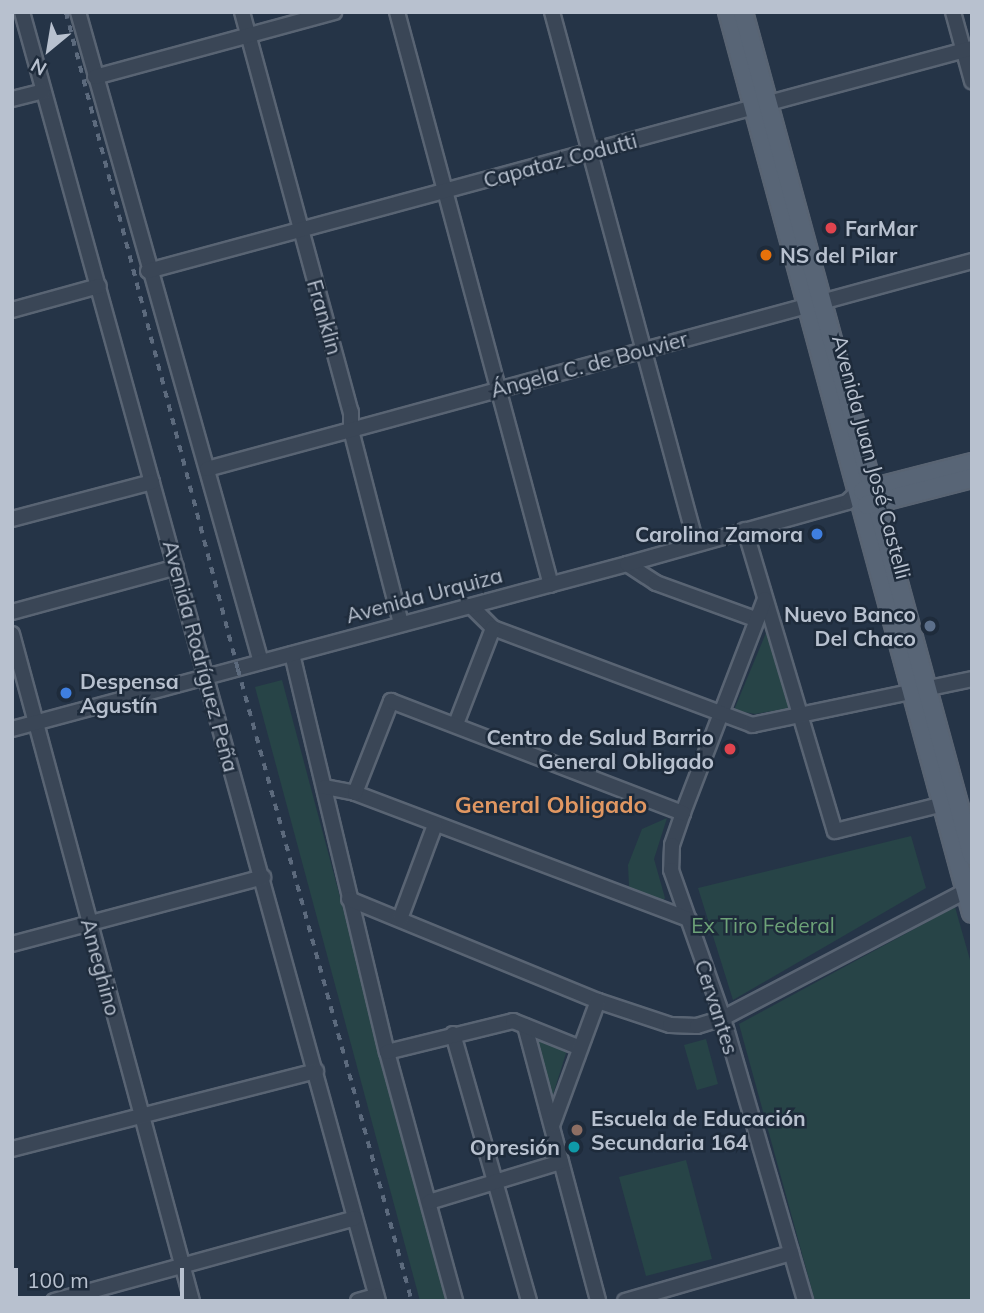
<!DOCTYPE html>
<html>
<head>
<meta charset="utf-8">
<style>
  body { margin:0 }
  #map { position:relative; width:984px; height:1313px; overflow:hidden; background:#253447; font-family:Mulish,sans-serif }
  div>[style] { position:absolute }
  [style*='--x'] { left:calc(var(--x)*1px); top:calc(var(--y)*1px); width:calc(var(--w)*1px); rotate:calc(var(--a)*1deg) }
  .green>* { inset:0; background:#274447 }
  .roads { filter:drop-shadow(2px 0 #596473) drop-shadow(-2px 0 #596473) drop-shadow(0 2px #596473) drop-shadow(0 -2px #596473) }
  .minor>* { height:14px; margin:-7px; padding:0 7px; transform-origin:7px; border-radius:7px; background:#3a4656 }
  .major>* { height:18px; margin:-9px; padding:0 9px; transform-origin:9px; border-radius:9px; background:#586576 }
  .rail>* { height:3.5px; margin-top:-1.75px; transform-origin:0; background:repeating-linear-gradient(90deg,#5c6a7d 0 7px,transparent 0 14px) }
  .dots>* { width:19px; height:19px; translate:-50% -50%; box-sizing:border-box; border:4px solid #1e2b3b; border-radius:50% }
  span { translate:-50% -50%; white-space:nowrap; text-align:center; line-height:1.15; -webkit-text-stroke:5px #1e2b3b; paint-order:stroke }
  .street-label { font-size:21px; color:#b8c1cf }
  .poi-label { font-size:21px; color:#b8c1cf; font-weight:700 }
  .left { translate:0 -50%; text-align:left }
  .right { translate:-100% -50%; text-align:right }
  .park-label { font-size:21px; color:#6da278 }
  .neighbourhood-label { font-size:23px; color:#e09762; font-weight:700 }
  .frame { position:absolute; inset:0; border:14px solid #b8c1cf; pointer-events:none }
  .north { position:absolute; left:14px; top:14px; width:70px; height:70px; -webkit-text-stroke:5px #1e2b3b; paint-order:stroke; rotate:210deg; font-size:19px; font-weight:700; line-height:28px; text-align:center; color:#b8c1cf }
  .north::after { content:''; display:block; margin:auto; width:24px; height:32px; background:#b8c1cf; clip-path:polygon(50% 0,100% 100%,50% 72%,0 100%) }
  .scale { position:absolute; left:14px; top:1268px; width:170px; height:32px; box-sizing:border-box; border:4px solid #b8c1cf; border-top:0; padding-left:9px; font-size:21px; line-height:24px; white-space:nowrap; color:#b8c1cf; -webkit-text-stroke:5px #1e2b3b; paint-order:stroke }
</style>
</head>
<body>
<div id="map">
  <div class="green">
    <div style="clip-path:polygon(768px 628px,790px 708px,755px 714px,734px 710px)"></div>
    <div style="clip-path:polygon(282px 680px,448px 1301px,420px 1301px,255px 687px)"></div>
    <div style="clip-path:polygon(667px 818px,654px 859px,665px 898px,662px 903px,637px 895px,629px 886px,628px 865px,642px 829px)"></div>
    <div style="clip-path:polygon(911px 836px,926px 888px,733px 1000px,698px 888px)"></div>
    <div style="clip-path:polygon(955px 907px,972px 967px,972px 1301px,815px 1301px,739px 1024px)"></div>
    <div style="clip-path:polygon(532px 1036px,567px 1050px,551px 1101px)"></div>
    <div style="clip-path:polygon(706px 1039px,718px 1084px,697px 1090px,684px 1045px)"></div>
    <div style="clip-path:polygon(686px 1160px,712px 1259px,646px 1276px,619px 1177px)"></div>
  </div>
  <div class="roads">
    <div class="minor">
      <div style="--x:22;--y:12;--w:1337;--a:74.56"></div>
      <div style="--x:78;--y:12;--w:675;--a:74.28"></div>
      <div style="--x:242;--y:12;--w:415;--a:74.8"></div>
      <div style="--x:351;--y:412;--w:18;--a:90"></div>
      <div style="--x:351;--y:430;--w:199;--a:75.5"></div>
      <div style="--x:397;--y:12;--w:593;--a:74.96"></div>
      <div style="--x:552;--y:12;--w:550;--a:74.83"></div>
      <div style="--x:953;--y:12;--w:72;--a:74.6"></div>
      <div style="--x:95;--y:77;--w:248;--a:-15.2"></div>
      <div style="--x:12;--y:99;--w:32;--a:-14"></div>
      <div style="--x:148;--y:271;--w:854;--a:-15.14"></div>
      <div style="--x:12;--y:310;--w:90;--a:-15.4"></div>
      <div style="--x:207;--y:469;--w:793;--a:-15.21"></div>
      <div style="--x:12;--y:519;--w:145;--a:-14.8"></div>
      <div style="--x:745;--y:530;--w:314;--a:73.4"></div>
      <div style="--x:835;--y:831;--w:111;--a:-14"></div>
      <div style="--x:627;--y:564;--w:35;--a:33"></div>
      <div style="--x:656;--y:583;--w:105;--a:20"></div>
      <div style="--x:765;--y:599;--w:229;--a:111"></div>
      <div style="--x:683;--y:813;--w:34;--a:109"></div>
      <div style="--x:672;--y:845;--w:25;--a:92"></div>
      <div style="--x:671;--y:870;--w:157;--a:70.6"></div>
      <div style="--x:723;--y:1018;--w:295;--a:73.8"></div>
      <div style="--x:471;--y:606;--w:31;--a:45"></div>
      <div style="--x:493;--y:628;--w:277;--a:20.5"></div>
      <div style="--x:752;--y:725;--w:225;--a:-11.8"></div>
      <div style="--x:12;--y:612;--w:170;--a:-15.3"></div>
      <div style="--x:12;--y:634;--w:691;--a:74.9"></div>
      <div style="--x:292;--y:654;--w:409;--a:76.6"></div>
      <div style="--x:387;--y:1052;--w:258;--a:74.7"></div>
      <div style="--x:456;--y:724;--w:103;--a:-68.9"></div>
      <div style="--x:12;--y:729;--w:637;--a:-15.02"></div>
      <div style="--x:627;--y:564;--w:229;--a:-15.7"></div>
      <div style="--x:847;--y:502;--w:16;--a:-43"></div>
      <div style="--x:325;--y:787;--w:31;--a:11"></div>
      <div style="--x:355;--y:793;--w:357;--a:20.7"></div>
      <div style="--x:355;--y:793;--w:99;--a:-68.6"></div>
      <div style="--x:391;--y:701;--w:313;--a:21"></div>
      <div style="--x:349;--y:899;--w:269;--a:22.3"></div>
      <div style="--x:598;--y:1001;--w:76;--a:18.4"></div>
      <div style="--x:670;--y:1025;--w:27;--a:2"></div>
      <div style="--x:697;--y:1026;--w:27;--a:-17"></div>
      <div style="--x:723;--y:1018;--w:281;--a:-27.6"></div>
      <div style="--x:400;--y:919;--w:100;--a:-69.6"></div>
      <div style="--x:12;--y:944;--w:260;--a:-14.9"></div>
      <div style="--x:525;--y:1026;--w:285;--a:75.1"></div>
      <div style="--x:453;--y:1034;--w:278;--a:74.1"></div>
      <div style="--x:387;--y:1052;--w:130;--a:-13.8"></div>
      <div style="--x:513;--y:1021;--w:72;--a:21.9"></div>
      <div style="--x:553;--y:1123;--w:130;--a:-69.8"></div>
      <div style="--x:12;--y:1149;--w:314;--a:-14.4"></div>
      <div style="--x:429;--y:1202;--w:138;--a:-16.9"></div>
      <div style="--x:54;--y:1301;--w:312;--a:-15.4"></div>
      <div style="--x:358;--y:1301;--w:19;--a:-16"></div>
      <div style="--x:625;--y:1301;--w:173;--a:-16.1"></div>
    </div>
    <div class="major">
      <div style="--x:728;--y:12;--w:933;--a:74.85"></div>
      <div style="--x:743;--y:12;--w:874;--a:74.8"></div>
      <div style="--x:863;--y:491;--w:113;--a:-14.4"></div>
      <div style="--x:867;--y:505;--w:108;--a:-14.4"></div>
    </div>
  </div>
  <div class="rail">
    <div style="--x:66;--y:12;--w:679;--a:75.33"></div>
    <div style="--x:238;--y:669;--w:656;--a:74.61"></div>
  </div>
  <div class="dots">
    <div style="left:831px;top:228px;background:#e0444e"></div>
    <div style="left:766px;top:255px;background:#e8710a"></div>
    <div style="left:817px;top:534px;background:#3f7fe0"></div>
    <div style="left:930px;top:626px;background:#5c6f8a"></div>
    <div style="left:66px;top:693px;background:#3f7fe0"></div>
    <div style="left:730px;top:749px;background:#e0444e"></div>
    <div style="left:577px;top:1130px;background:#8d6e63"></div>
    <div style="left:574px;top:1147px;background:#0f9aa8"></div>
  </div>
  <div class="street-label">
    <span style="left:560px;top:160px;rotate:-15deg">Capataz Codutti</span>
    <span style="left:325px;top:317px;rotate:74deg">Franklin</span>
    <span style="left:589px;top:364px;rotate:-15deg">Ángela C. de Bouvier</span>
    <span style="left:872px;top:457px;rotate:75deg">Avenida Juan José Castelli</span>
    <span style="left:424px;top:595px;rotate:-15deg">Avenida Urquiza</span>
    <span style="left:201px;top:656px;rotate:75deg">Avenida Rodríguez Peña</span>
    <span style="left:101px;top:967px;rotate:75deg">Ameghino</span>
    <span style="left:717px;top:1007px;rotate:72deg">Cervantes</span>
  </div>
  <div class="poi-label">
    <span class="left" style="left:845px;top:228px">FarMar</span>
    <span class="left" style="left:780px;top:255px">NS del Pilar</span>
    <span class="right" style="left:803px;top:534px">Carolina Zamora</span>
    <span class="right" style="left:916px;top:626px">Nuevo Banco<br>Del Chaco</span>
    <span class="left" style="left:80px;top:693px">Despensa<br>Agustín</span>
    <span class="right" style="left:714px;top:749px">Centro de Salud Barrio<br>General Obligado</span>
    <span class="left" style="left:591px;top:1130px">Escuela de Educación<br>Secundaria 164</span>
    <span class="right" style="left:560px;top:1147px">Opresión</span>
  </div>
  <div class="park-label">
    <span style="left:763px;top:925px">Ex Tiro Federal</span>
  </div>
  <div class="neighbourhood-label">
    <span style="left:551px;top:805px">General Obligado</span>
  </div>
  <div class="frame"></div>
  <div class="north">N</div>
  <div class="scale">100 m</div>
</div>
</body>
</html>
